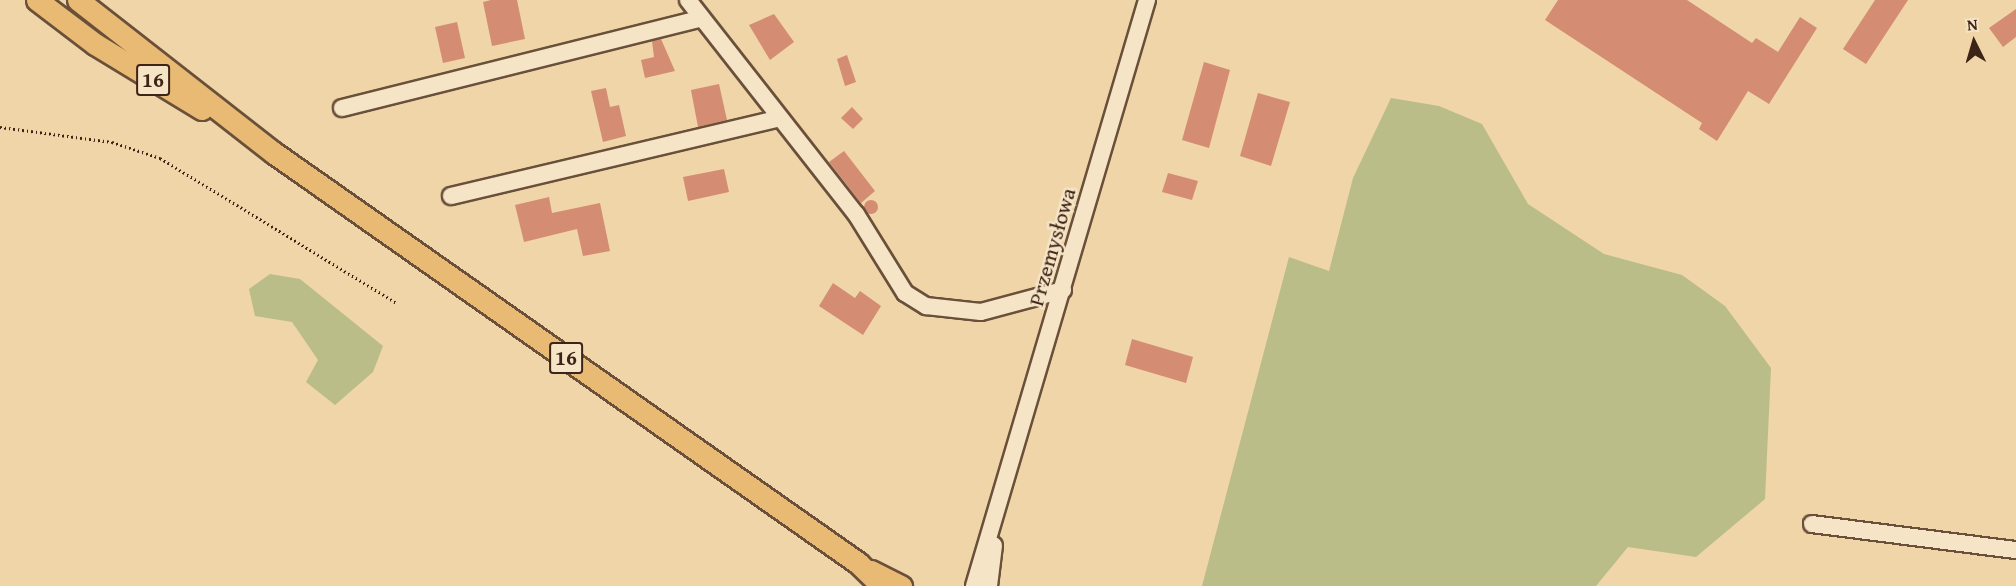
<!DOCTYPE html>
<html>
<head>
<meta charset="utf-8">
<style>
  body { margin:0 }
  #map { position:relative; width:2016px; height:586px; overflow:hidden; background:#efd5a7; font-family:"Gentium Book Plus",serif }
  div>[style] { position:absolute }
  [style*='--x'] { left:calc(var(--x)*1px); top:calc(var(--y)*1px); width:calc(var(--w)*1px); rotate:calc(var(--a)*1deg) }
  .green>* { inset:0; background:#babd87 }
  .building>* { inset:0; background:#d48d72 }
  .round { border-radius:50% }
  .path>* { height:3px; margin-top:-1.5px; transform-origin:0; background:repeating-linear-gradient(90deg,#3e2416 0 1.5px,transparent 0 4.5px) }
  .roads { filter:drop-shadow(2px 0 #6a503a) drop-shadow(-2px 0 #6a503a) drop-shadow(0 2px #6a503a) drop-shadow(0 -2px #6a503a) }
  .minor>* { height:16px; margin:-8px; padding:0 8px; transform-origin:8px; border-radius:8px; background:#f5e4c6 }
  .major>* { height:21px; margin:-10.5px; padding:0 10.5px; transform-origin:10.5px; border-radius:10.5px; background:#e8ba74 }
  span { translate:-50% -50%; white-space:nowrap; text-align:center; line-height:1.15; -webkit-text-stroke:5px #f5e4c6; paint-order:stroke }
  .shield-label span { padding:2px 4px; background:#f5e4c6; border:2px solid; border-radius:4px; -webkit-text-stroke-width:0 }
  .shield-label { font-size:21px; color:#3e2416; font-weight:700 }
  .street-label { font-size:22px; color:#3e2416 }
  .north { position:absolute; left:1944px; top:12px; width:60px; height:60px; -webkit-text-stroke:4px #f5e4c6; paint-order:stroke; rotate:355deg; font-size:16px; font-weight:700; line-height:24px; text-align:center; color:#3e2416 }
  .north::after { content:''; display:block; margin:auto; width:21px; height:27px; background:#3e2416; clip-path:polygon(50% 0,100% 100%,50% 72%,0 100%) }
</style>
</head>
<body>
<div id="map">
  <div class="green">
    <div style="clip-path:polygon(1391px 98px,1439px 106px,1482px 124px,1528px 204px,1604px 254px,1682px 275px,1725px 306px,1771px 368px,1765px 499px,1696px 557px,1628px 547px,1596px 586px,1202px 586px,1289px 257px,1329px 271px,1353px 178px)"></div>
    <div style="clip-path:polygon(270px 274px,300px 279px,383px 346px,373px 372px,335px 405px,306px 382px,318px 360px,292px 322px,255px 316px,249px 289px)"></div>
  </div>
  <div class="building">
    <div style="clip-path:polygon(491px 0,517px 0,525px 39px,492px 46px,483px 2px)"></div>
    <div style="clip-path:polygon(1558px 0,1687px 0,1752px 43px,1756px 38px,1778px 52px,1800px 17px,1817px 28px,1769px 104px,1748px 91px,1717px 141px,1699px 129px,1702px 123px,1545px 20px)"></div>
    <div style="clip-path:polygon(1875px 0,1908px 0,1866px 64px,1843px 49px)"></div>
    <div style="clip-path:polygon(2016px 9px,2016px 37px,2003px 47px,1989px 28px)"></div>
    <div style="clip-path:polygon(774px 14px,794px 42px,770px 60px,749px 25px)"></div>
    <div style="clip-path:polygon(457px 22px,465px 58px,443px 63px,435px 27px)"></div>
    <div style="clip-path:polygon(661px 39px,675px 71px,645px 78px,641px 60px,654px 57px,652px 41px)"></div>
    <div style="clip-path:polygon(847px 55px,856px 82px,845px 86px,837px 59px)"></div>
    <div style="clip-path:polygon(1204px 62px,1230px 70px,1209px 148px,1182px 140px)"></div>
    <div style="clip-path:polygon(719px 84px,727px 120px,698px 127px,691px 90px)"></div>
    <div style="clip-path:polygon(606px 88px,610px 107px,619px 105px,626px 136px,603px 142px,591px 91px)"></div>
    <div style="clip-path:polygon(1258px 93px,1290px 102px,1271px 166px,1240px 156px)"></div>
    <div style="clip-path:polygon(852px 107px,863px 119px,853px 129px,841px 118px)"></div>
    <div style="clip-path:polygon(844px 151px,875px 191px,861px 203px,829px 162px)"></div>
    <div style="clip-path:polygon(724px 169px,729px 192px,688px 201px,683px 177px)"></div>
    <div style="clip-path:polygon(1168px 173px,1198px 181px,1192px 200px,1162px 192px)"></div>
    <div style="clip-path:polygon(549px 197px,552px 213px,600px 203px,610px 251px,583px 256px,577px 229px,524px 242px,515px 205px)"></div>
    <div class="round" style="left:864px;top:200px;width:14px;height:14px"></div>
    <div style="clip-path:polygon(833px 283px,855px 298px,860px 291px,881px 306px,863px 335px,819px 306px)"></div>
    <div style="clip-path:polygon(1132px 339px,1193px 357px,1186px 383px,1125px 365px)"></div>
  </div>
  <div class="path">
    <div style="--x:0;--y:127;--w:113;--a:7.6"></div>
    <div style="--x:112;--y:142;--w:51;--a:18.4"></div>
    <div style="--x:160;--y:158;--w:278;--a:31.5"></div>
  </div>
  <div class="roads">
    <div class="minor">
      <div style="--x:688;--y:0;--w:272;--a:51.9"></div>
      <div style="--x:856;--y:214;--w:93;--a:58.2"></div>
      <div style="--x:905;--y:293;--w:25;--a:32"></div>
      <div style="--x:926;--y:306;--w:55;--a:6.2"></div>
      <div style="--x:981;--y:312;--w:85;--a:-15"></div>
      <div style="--x:342;--y:108;--w:368;--a:-14"></div>
      <div style="--x:451;--y:196;--w:334;--a:-13.3"></div>
      <div style="--x:1812;--y:524;--w:206;--a:7.3"></div>
      <div style="--x:974;--y:586;--w:611;--a:-73.55"></div>
      <div style="--x:989;--y:586;--w:41;--a:-83"></div>
    </div>
    <div class="major">
      <div style="--x:37;--y:0;--w:73;--a:37.2"></div>
      <div style="--x:95;--y:44;--w:125;--a:31.3"></div>
      <div style="--x:78;--y:0;--w:249;--a:38"></div>
      <div style="--x:274;--y:153;--w:714;--a:35.07"></div>
      <div style="--x:858;--y:563;--w:33;--a:44"></div>
      <div style="--x:871;--y:571;--w:34;--a:27"></div>
    </div>
  </div>
  <div class="shield-label">
    <span style="left:153px;top:80px">16</span>
    <span style="left:566px;top:358px">16</span>
  </div>
  <div class="street-label">
    <span style="left:1052px;top:247px;rotate:-74deg">Przemysłowa</span>
  </div>
  <div class="north">N</div>
</div>
</body>
</html>
